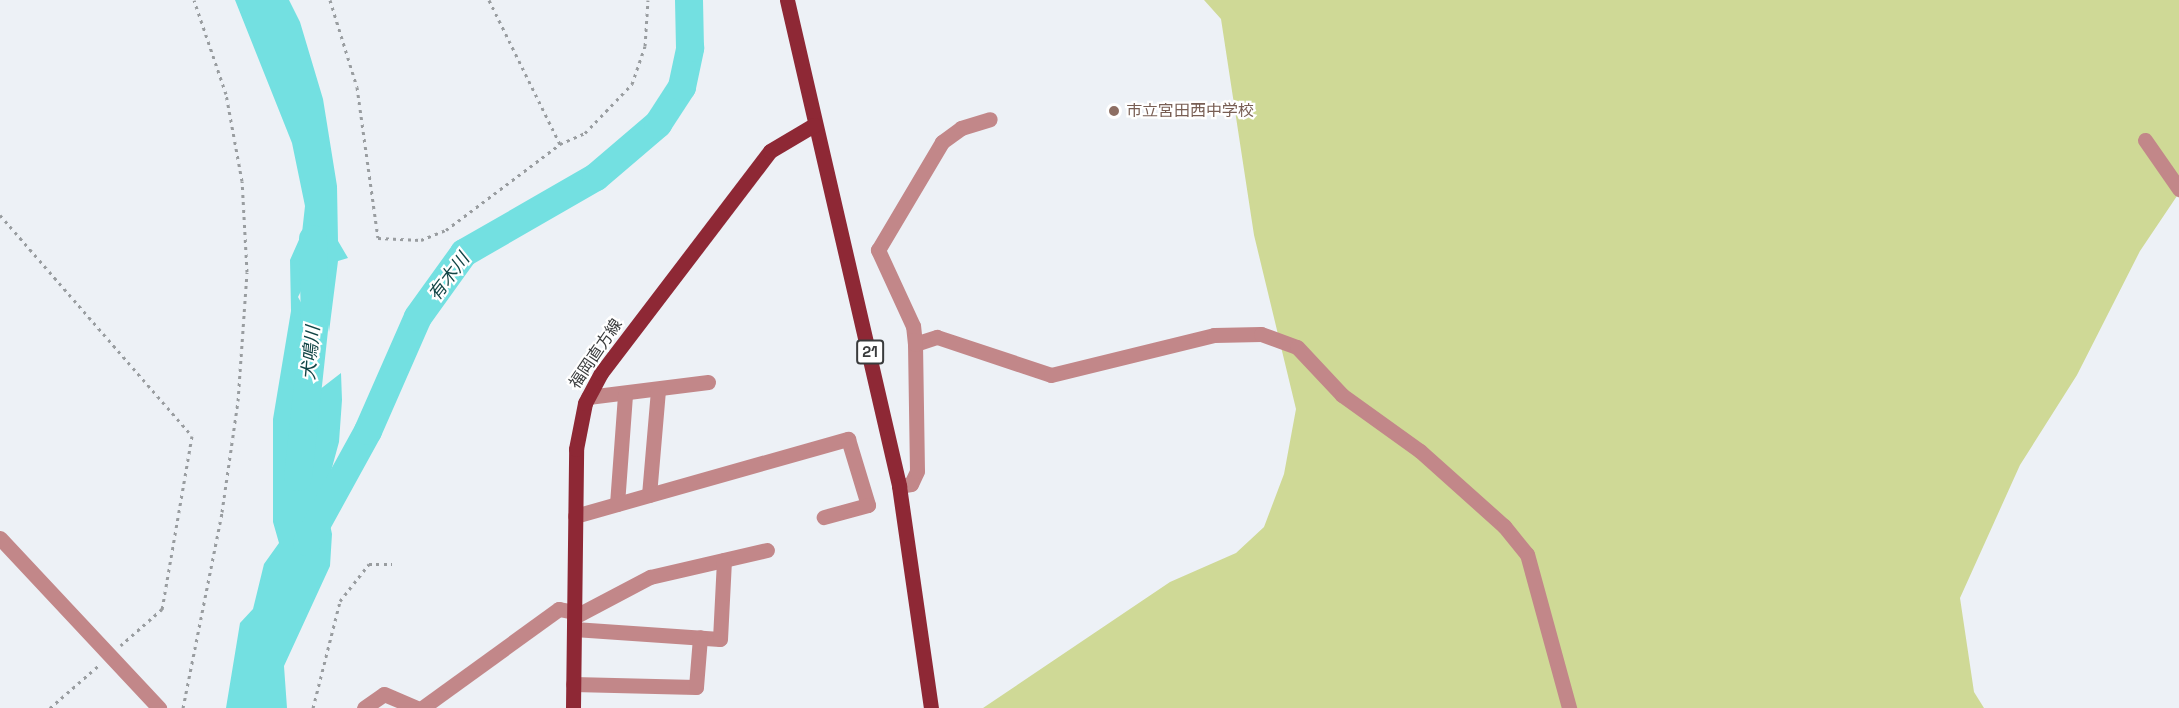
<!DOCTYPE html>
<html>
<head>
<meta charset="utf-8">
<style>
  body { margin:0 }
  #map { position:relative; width:2179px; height:708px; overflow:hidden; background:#edf1f6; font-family:"Space Grotesk","Noto Sans JP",sans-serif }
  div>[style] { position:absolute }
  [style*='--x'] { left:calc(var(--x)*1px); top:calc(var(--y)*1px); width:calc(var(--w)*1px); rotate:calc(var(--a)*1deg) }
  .green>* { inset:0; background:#cfd996 }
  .water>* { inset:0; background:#73e0e1 }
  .river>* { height:28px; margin:-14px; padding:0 14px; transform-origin:14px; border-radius:14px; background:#73e0e1 }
  .path>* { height:3px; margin-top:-1.5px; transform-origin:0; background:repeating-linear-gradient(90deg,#999da0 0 3px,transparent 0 7.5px) }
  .minor>* { height:15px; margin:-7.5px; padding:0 7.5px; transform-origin:7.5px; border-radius:7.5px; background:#c28789 }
  .major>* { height:15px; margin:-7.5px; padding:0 7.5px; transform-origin:7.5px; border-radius:7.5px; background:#8e2835 }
  .dots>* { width:16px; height:16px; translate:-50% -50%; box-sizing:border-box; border:3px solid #fff; border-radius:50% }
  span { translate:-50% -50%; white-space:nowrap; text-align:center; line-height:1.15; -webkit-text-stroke:4.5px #fff; paint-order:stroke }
  .shield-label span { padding:2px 4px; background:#fff; border:2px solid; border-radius:4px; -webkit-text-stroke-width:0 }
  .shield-label { font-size:15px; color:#393b3c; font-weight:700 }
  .education-label { font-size:16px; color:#785e54 }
  .left { translate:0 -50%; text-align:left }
  .street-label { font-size:16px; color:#393b3c }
  .water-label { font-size:18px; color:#124546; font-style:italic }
</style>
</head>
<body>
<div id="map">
  <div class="green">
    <div style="clip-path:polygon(1204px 0,2179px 0,2179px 193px,2140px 251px,2077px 375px,2020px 465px,1960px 598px,1974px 692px,1984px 708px,983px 708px,1170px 582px,1236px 553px,1264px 527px,1284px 474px,1296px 409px,1254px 235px,1221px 19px)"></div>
  </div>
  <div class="water">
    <div style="clip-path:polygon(235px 0,289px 0,300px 22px,323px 99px,337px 186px,338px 241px,348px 258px,338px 261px,329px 332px,322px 273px,306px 281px,298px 297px,304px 308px,305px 349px,298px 441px,314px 437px,319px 390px,341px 373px,342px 400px,339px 442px,324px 497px,332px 534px,330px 566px,284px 666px,287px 708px,226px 708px,240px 623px,253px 609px,264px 564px,279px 543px,273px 522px,273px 419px,291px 311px,290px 260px,302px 233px,305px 206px,292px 143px)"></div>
  </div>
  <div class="river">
    <div style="--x:298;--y:477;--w:157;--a:-83.8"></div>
    <div style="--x:315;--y:321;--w:82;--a:-91.4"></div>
    <div style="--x:307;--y:542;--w:127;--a:-61.2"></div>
    <div style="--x:368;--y:431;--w:124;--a:-66.3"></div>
    <div style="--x:418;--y:317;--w:79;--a:-54.3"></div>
    <div style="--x:464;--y:253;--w:152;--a:-29.9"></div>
    <div style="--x:596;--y:177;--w:82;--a:-40.5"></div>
    <div style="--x:658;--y:124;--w:44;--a:-57"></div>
    <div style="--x:682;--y:87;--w:40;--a:-78"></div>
    <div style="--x:690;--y:48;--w:48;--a:-91.2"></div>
  </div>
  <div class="path">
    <div style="--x:330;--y:0;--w:91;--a:72.8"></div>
    <div style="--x:357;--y:87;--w:152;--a:82.1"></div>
    <div style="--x:378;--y:238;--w:43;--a:2.7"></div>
    <div style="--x:421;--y:240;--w:27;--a:-22"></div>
    <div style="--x:446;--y:230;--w:143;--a:-37"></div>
    <div style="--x:489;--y:0;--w:161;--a:63.8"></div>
    <div style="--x:560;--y:144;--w:27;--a:-24"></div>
    <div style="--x:585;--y:133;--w:68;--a:-46.2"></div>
    <div style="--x:632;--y:84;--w:40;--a:-71.1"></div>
    <div style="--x:645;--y:46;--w:46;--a:-86.3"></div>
    <div style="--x:0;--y:215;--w:293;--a:49"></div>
    <div style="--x:192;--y:436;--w:176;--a:99.8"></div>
    <div style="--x:162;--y:609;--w:55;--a:138.7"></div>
    <div style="--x:50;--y:708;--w:64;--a:-41.2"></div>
    <div style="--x:183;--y:708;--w:200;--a:-78.7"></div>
    <div style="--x:222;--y:512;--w:112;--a:-81.8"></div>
    <div style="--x:238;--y:401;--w:129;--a:-86"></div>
    <div style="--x:247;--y:272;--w:91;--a:-93.1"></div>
    <div style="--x:242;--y:181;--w:88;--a:-100.4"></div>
    <div style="--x:226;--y:94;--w:99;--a:-108.8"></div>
    <div style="--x:313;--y:708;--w:110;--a:-75.8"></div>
    <div style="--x:340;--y:601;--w:47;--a:-51.9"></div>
    <div style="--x:369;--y:564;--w:23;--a:0"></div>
  </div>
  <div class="minor">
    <div style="--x:2145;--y:140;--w:60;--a:55.2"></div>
    <div style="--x:915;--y:344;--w:23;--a:-18"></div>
    <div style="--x:937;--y:337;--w:120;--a:18.4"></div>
    <div style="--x:1051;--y:375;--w:168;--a:-13.8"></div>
    <div style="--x:1214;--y:335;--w:47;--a:-1.2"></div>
    <div style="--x:1261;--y:334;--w:38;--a:20"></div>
    <div style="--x:1297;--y:347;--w:66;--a:46.8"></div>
    <div style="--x:1342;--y:395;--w:96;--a:35.7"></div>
    <div style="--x:1420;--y:451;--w:113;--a:41.8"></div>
    <div style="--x:1504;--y:526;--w:36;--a:51"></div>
    <div style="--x:1527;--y:554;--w:160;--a:74.7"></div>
    <div style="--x:588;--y:397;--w:121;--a:-7.1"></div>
    <div style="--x:899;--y:486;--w:12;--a:-9"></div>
    <div style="--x:911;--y:484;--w:14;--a:-65"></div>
    <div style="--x:917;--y:471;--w:127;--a:-90.9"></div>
    <div style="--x:915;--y:344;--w:18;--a:-96"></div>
    <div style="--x:913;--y:326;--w:84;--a:-114.7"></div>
    <div style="--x:878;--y:250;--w:126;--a:-59.3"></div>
    <div style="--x:942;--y:142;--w:24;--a:-36"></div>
    <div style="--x:961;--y:128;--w:30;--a:-17"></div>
    <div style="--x:649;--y:495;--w:105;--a:-85.1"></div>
    <div style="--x:617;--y:504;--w:110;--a:-85.8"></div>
    <div style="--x:575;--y:516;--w:284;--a:-15.8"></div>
    <div style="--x:848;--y:439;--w:69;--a:73.1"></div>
    <div style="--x:868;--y:505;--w:46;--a:164.7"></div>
    <div style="--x:0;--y:538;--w:233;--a:46.9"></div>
    <div style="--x:574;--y:617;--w:86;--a:-27.8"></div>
    <div style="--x:650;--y:577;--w:120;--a:-13"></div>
    <div style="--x:574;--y:629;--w:146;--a:3.9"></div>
    <div style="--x:720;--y:639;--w:79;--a:-87.1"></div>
    <div style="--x:573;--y:684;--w:123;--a:1.4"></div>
    <div style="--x:696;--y:687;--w:50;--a:-85.4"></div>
    <div style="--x:364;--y:708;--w:24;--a:-35"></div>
    <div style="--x:384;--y:694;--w:36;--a:23"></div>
    <div style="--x:422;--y:708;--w:169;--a:-35.9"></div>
    <div style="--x:559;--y:609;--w:15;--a:11"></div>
  </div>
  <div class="major">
    <div style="--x:787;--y:0;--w:499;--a:77"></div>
    <div style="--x:899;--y:486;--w:224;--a:81.8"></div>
    <div style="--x:573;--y:708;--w:259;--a:-89.3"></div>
    <div style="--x:576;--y:449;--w:47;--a:-78.9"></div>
    <div style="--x:585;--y:403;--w:34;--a:-62"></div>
    <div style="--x:601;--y:373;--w:279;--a:-52.7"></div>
    <div style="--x:770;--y:151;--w:51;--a:-30.6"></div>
  </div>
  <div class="dots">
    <div style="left:1114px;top:111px;background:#8d6e63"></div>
  </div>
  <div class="shield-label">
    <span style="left:870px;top:352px">21</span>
  </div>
  <div class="education-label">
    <span class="left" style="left:1126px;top:111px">市立宮田西中学校</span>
  </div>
  <div class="street-label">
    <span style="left:596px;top:354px;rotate:-56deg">福岡直方線</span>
  </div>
  <div class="water-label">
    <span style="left:449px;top:277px;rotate:-53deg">有木川</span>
    <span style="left:311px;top:353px;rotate:-85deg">犬鳴川</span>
  </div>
</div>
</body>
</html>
